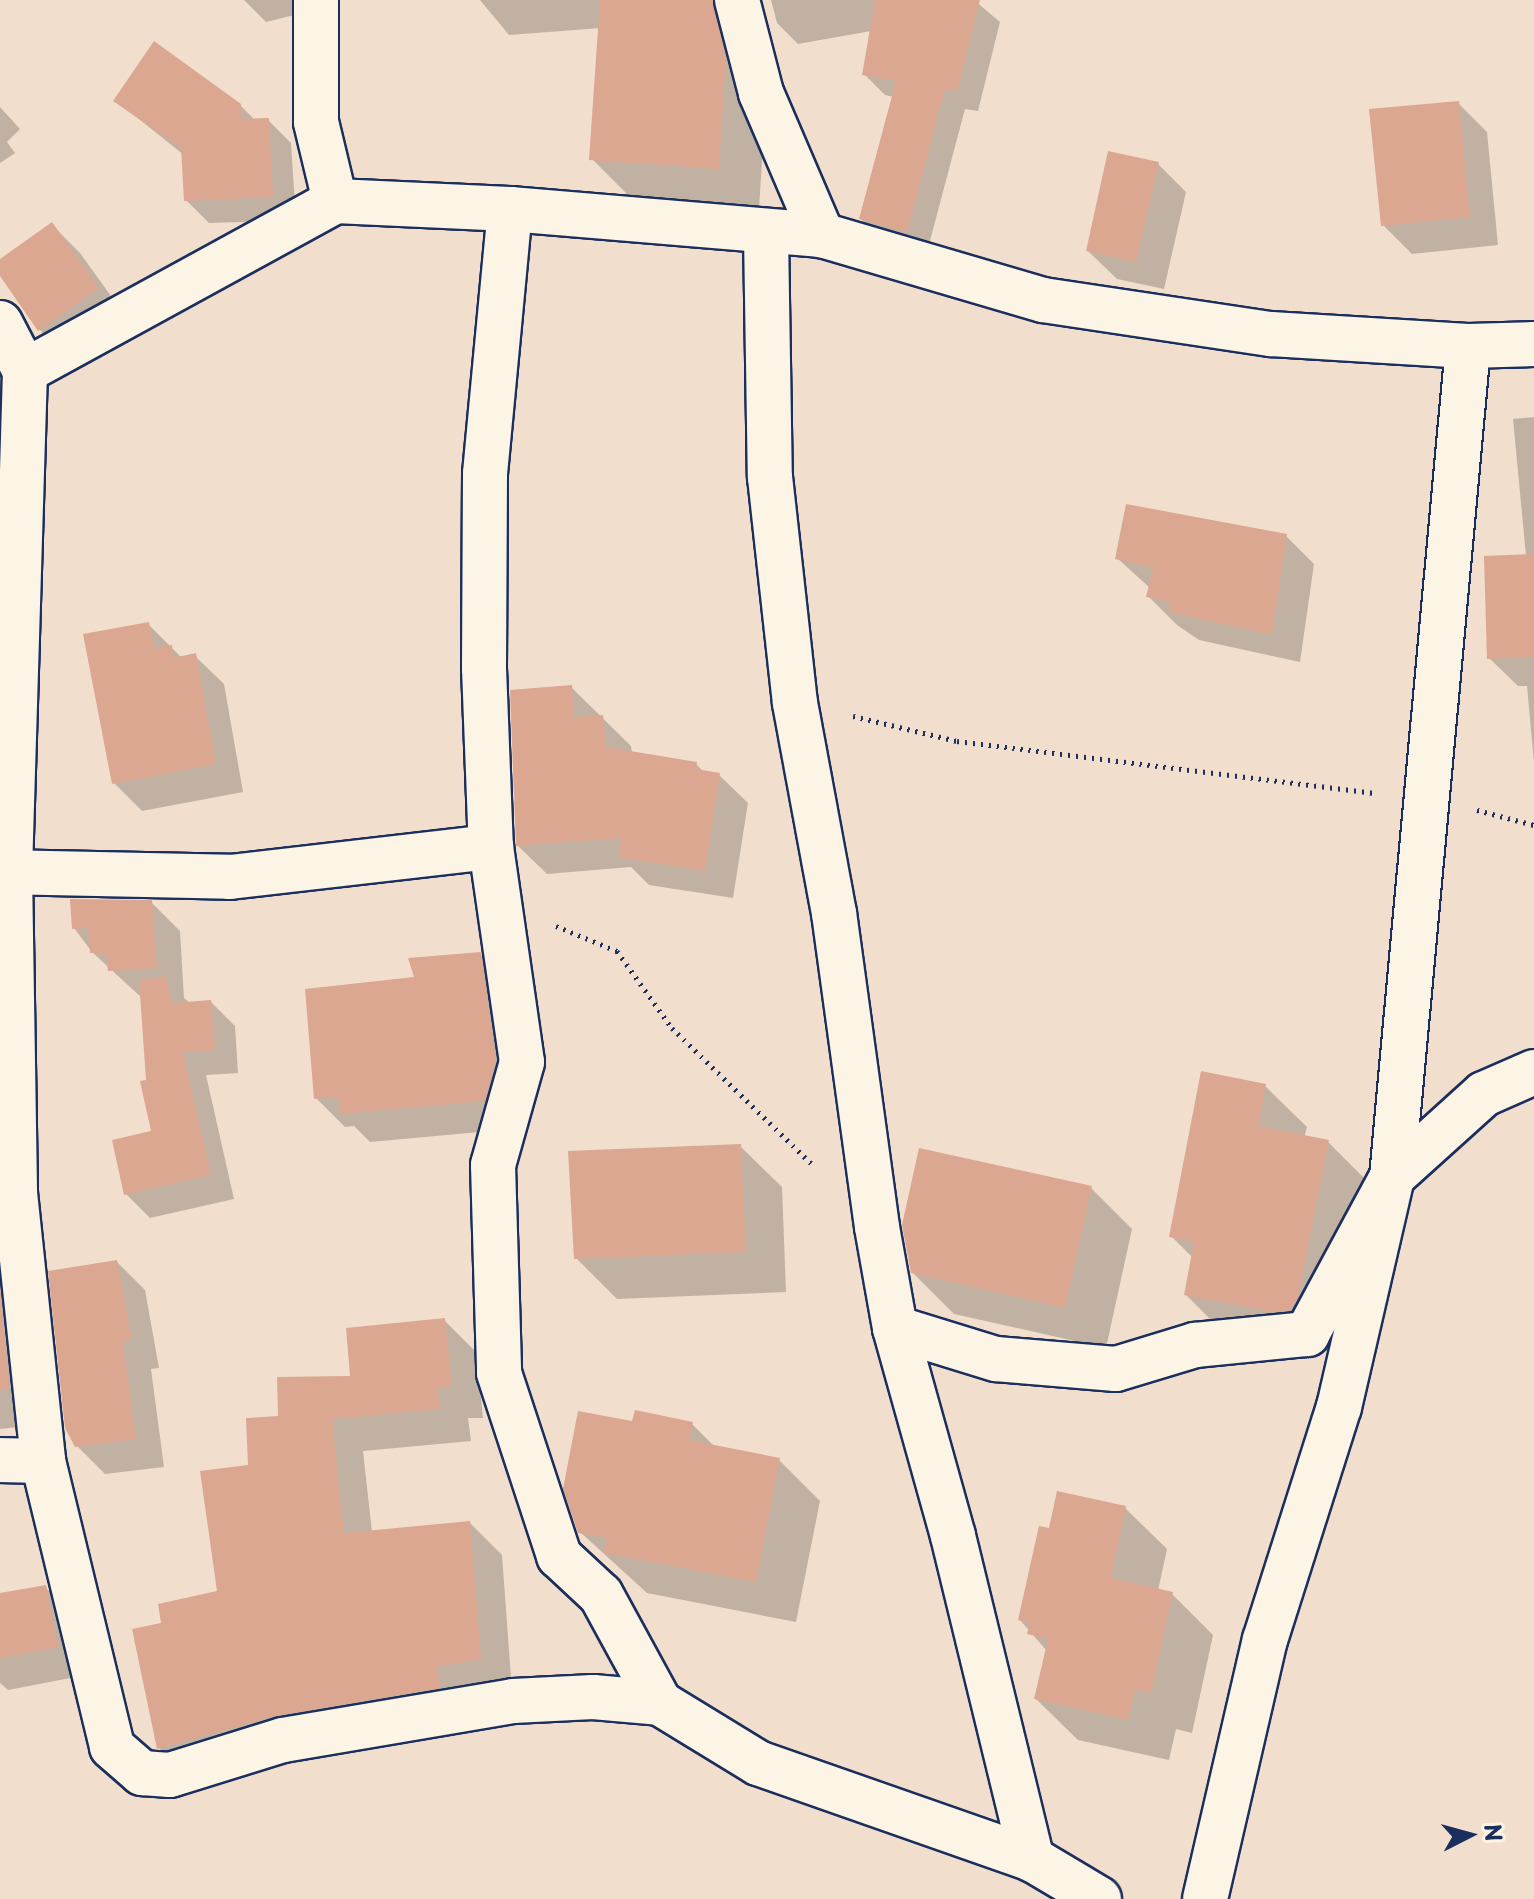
<!DOCTYPE html>
<html>
<head>
<meta charset="utf-8">
<style>
  body { margin:0 }
  #map { position:relative; width:1534px; height:1899px; overflow:hidden; background:#f2decc; font-family:"Playpen Sans",sans-serif }
  div>[style] { position:absolute }
  [style*='--x'] { left:calc(var(--x)*1px); top:calc(var(--y)*1px); width:calc(var(--w)*1px); rotate:calc(var(--a)*1deg) }
  .shadow>* { inset:0; background:#0003 }
  .building>* { inset:0; background:#dba790 }
  .path>* { height:5px; margin-top:-2.5px; transform-origin:0; background:repeating-linear-gradient(90deg,#1b2f5e 0 2px,transparent 0 8px) }
  .roads { filter:drop-shadow(2px 0 #1b2f5e) drop-shadow(-2px 0 #1b2f5e) drop-shadow(0 2px #1b2f5e) drop-shadow(0 -2px #1b2f5e) }
  .minor>* { height:44px; margin:-22px; padding:0 22px; transform-origin:22px; border-radius:22px; background:#fcf5e5 }
  span { translate:-50% -50%; white-space:nowrap; text-align:center; line-height:1.15; -webkit-text-stroke:7px #fcf5e5; paint-order:stroke }
  .north { position:absolute; left:1430px; top:1795px; width:80px; height:80px; -webkit-text-stroke:6px #fcf5e5; paint-order:stroke; rotate:84deg; font-size:22px; font-weight:700; line-height:32px; text-align:center; color:#1b2f5e }
  .north::after { content:''; display:block; margin:auto; width:28px; height:36px; background:#1b2f5e; clip-path:polygon(50% 0,100% 100%,50% 72%,0 100%) }
</style>
</head>
<body>
<div id="map">
  <div class="shadow">
    <div style="clip-path:polygon(244px 0,338px 0,339px 4px,266px 22px)"></div>
    <div style="clip-path:polygon(480px 0,605px 0,716px 22px,757px 64px,766px 98px,759px 209px,633px 200px,592px 159px,601px 28px,509px 35px)"></div>
    <div style="clip-path:polygon(771px 0,974px 0,1000px 22px,978px 111px,965px 109px,927px 252px,882px 240px,861px 219px,894px 97px,885px 95px,864px 74px,871px 31px,798px 44px,777px 23px)"></div>
    <div style="clip-path:polygon(115px 100px,240px 105px,255px 120px,268px 120px,291px 143px,296px 220px,209px 223px,186px 200px,184px 155px)"></div>
    <div style="clip-path:polygon(1458px 103px,1487px 132px,1498px 245px,1412px 254px,1383px 225px)"></div>
    <div style="clip-path:polygon(0 107px,20px 129px,7px 142px,15px 153px,0 163px)"></div>
    <div style="clip-path:polygon(1158px 164px,1186px 192px,1164px 289px,1117px 279px,1088px 251px)"></div>
    <div style="clip-path:polygon(52px 225px,80px 253px,126px 317px,68px 358px,40px 330px,0 273px,0 262px)"></div>
    <div style="clip-path:polygon(1534px 417px,1534px 763px,1527px 686px,1518px 686px,1489px 658px,1526px 556px,1513px 419px)"></div>
    <div style="clip-path:polygon(1286px 536px,1314px 564px,1300px 662px,1199px 640px,1177px 625px,1148px 596px,1150px 588px,1117px 558px)"></div>
    <div style="clip-path:polygon(148px 624px,182px 658px,195px 656px,224px 684px,243px 792px,142px 811px,114px 783px)"></div>
    <div style="clip-path:polygon(571px 687px,631px 746px,632px 754px,696px 764px,705px 773px,719px 775px,748px 803px,733px 898px,649px 885px,631px 867px,547px 874px,518px 846px)"></div>
    <div style="clip-path:polygon(151px 902px,180px 931px,184px 998px,190px 1003px,211px 1002px,235px 1026px,238px 1073px,206px 1075px,234px 1199px,150px 1218px,126px 1194px,154px 1133px,142px 998px,92px 952px,74px 928px)"></div>
    <div style="clip-path:polygon(480px 954px,509px 983px,513px 1129px,370px 1142px,354px 1126px,345px 1127px,316px 1098px,417px 979px)"></div>
    <div style="clip-path:polygon(1265px 1086px,1307px 1127px,1304px 1138px,1328px 1142px,1369px 1183px,1332px 1351px,1315px 1352px,1227px 1336px,1186px 1295px,1193px 1258px,1171px 1236px)"></div>
    <div style="clip-path:polygon(740px 1146px,782px 1187px,786px 1292px,617px 1299px,576px 1258px)"></div>
    <div style="clip-path:polygon(1091px 1188px,1132px 1229px,1106px 1348px,954px 1314px,912px 1272px)"></div>
    <div style="clip-path:polygon(0 1249px,46px 1424px,0 1429px)"></div>
    <div style="clip-path:polygon(117px 1262px,145px 1290px,159px 1368px,151px 1369px,164px 1467px,105px 1474px,76px 1445px)"></div>
    <div style="clip-path:polygon(444px 1320px,476px 1352px,483px 1418px,468px 1418px,471px 1441px,363px 1451px,372px 1532px,470px 1523px,502px 1555px,512px 1691px,191px 1780px,159px 1748px,164px 1624px,219px 1592px,250px 1466px,280px 1418px)"></div>
    <div style="clip-path:polygon(692px 1424px,715px 1447px,779px 1460px,820px 1501px,796px 1622px,647px 1593px,580px 1532px)"></div>
    <div style="clip-path:polygon(1125px 1508px,1167px 1549px,1158px 1591px,1172px 1594px,1213px 1635px,1192px 1733px,1176px 1729px,1169px 1760px,1078px 1740px,1036px 1699px,1047px 1651px,1020px 1620px,1050px 1531px)"></div>
    <div style="clip-path:polygon(45px 1587px,74px 1615px,86px 1675px,8px 1690px,0 1683px,0 1595px)"></div>
  </div>
  <div class="building">
    <div style="clip-path:polygon(600px 0,713px 0,726px 56px,719px 169px,589px 160px)"></div>
    <div style="clip-path:polygon(875px 0,980px 0,957px 91px,945px 89px,907px 232px,859px 219px,896px 81px,862px 75px)"></div>
    <div style="clip-path:polygon(154px 41px,241px 104px,241px 119px,269px 118px,273px 197px,184px 201px,181px 148px,113px 101px)"></div>
    <div style="clip-path:polygon(1459px 101px,1470px 217px,1381px 226px,1369px 109px)"></div>
    <div style="clip-path:polygon(1108px 151px,1159px 162px,1136px 262px,1086px 251px)"></div>
    <div style="clip-path:polygon(52px 222px,99px 288px,38px 331px,0 276px,0 259px)"></div>
    <div style="clip-path:polygon(1126px 504px,1287px 534px,1272px 635px,1169px 612px,1170px 602px,1146px 597px,1153px 568px,1115px 559px)"></div>
    <div style="clip-path:polygon(1534px 554px,1534px 657px,1487px 659px,1484px 556px)"></div>
    <div style="clip-path:polygon(149px 622px,154px 648px,172px 645px,173px 658px,196px 653px,216px 764px,112px 784px,83px 634px)"></div>
    <div style="clip-path:polygon(572px 685px,574px 717px,603px 715px,606px 747px,697px 762px,696px 769px,720px 773px,705px 871px,618px 857px,621px 838px,516px 846px,510px 690px)"></div>
    <div style="clip-path:polygon(70px 899px,152px 900px,157px 968px,108px 971px,106px 953px,90px 953px,88px 928px,72px 929px)"></div>
    <div style="clip-path:polygon(481px 952px,496px 1060px,485px 1101px,340px 1114px,338px 1097px,314px 1099px,305px 989px,414px 977px,408px 958px)"></div>
    <div style="clip-path:polygon(166px 976px,172px 1003px,211px 1000px,215px 1050px,183px 1052px,211px 1175px,124px 1195px,112px 1140px,151px 1131px,140px 1081px,146px 1080px,139px 980px)"></div>
    <div style="clip-path:polygon(1201px 1071px,1266px 1084px,1258px 1126px,1329px 1140px,1298px 1297px,1291px 1310px,1273px 1312px,1184px 1295px,1194px 1242px,1169px 1237px)"></div>
    <div style="clip-path:polygon(741px 1144px,746px 1252px,574px 1259px,568px 1151px)"></div>
    <div style="clip-path:polygon(919px 1148px,1092px 1186px,1065px 1308px,911px 1273px,902px 1225px)"></div>
    <div style="clip-path:polygon(117px 1260px,132px 1340px,123px 1341px,136px 1439px,75px 1447px,65px 1428px,48px 1271px)"></div>
    <div style="clip-path:polygon(0 1290px,10px 1388px,0 1389px)"></div>
    <div style="clip-path:polygon(445px 1318px,452px 1386px,437px 1387px,440px 1409px,332px 1419px,344px 1533px,470px 1521px,481px 1659px,437px 1667px,440px 1688px,279px 1715px,157px 1749px,132px 1629px,161px 1623px,158px 1604px,217px 1591px,200px 1471px,248px 1465px,246px 1418px,278px 1416px,277px 1377px,350px 1376px,346px 1328px)"></div>
    <div style="clip-path:polygon(635px 1410px,693px 1422px,689px 1440px,780px 1458px,756px 1582px,604px 1553px,607px 1538px,578px 1533px,563px 1489px,578px 1411px,632px 1421px)"></div>
    <div style="clip-path:polygon(1057px 1491px,1126px 1506px,1111px 1578px,1173px 1592px,1151px 1693px,1135px 1689px,1128px 1720px,1034px 1699px,1048px 1639px,1027px 1634px,1030px 1623px,1018px 1620px,1039px 1526px,1049px 1528px)"></div>
    <div style="clip-path:polygon(46px 1585px,58px 1647px,0 1658px,0 1593px)"></div>
  </div>
  <div class="path">
    <div style="--x:853;--y:716;--w:107;--a:13.5"></div>
    <div style="--x:957;--y:741;--w:419;--a:7.1"></div>
    <div style="--x:1477;--y:810;--w:59;--a:14.7"></div>
    <div style="--x:556;--y:926;--w:66;--a:22.3"></div>
    <div style="--x:617;--y:951;--w:95;--a:54.5"></div>
    <div style="--x:672;--y:1028;--w:197;--a:44.2"></div>
  </div>
  <div class="roads">
    <div class="minor">
      <div style="--x:316;--y:0;--w:122;--a:90"></div>
      <div style="--x:316;--y:122;--w:81;--a:76.5"></div>
      <div style="--x:737;--y:0;--w:96;--a:75.5"></div>
      <div style="--x:761;--y:93;--w:155;--a:66.8"></div>
      <div style="--x:510;--y:209;--w:266;--a:95.4"></div>
      <div style="--x:485;--y:474;--w:194;--a:90.3"></div>
      <div style="--x:484;--y:668;--w:179;--a:87.8"></div>
      <div style="--x:491;--y:847;--w:217;--a:81.8"></div>
      <div style="--x:522;--y:1062;--w:107;--a:105.7"></div>
      <div style="--x:493;--y:1165;--w:208;--a:88.3"></div>
      <div style="--x:499;--y:1373;--w:193;--a:71.8"></div>
      <div style="--x:559;--y:1556;--w:57;--a:42.9"></div>
      <div style="--x:601;--y:1595;--w:123;--a:61.4"></div>
      <div style="--x:766;--y:234;--w:243;--a:89.1"></div>
      <div style="--x:770;--y:477;--w:227;--a:83.7"></div>
      <div style="--x:795;--y:703;--w:214;--a:79.5"></div>
      <div style="--x:834;--y:913;--w:317;--a:82.2"></div>
      <div style="--x:877;--y:1227;--w:103;--a:79.9"></div>
      <div style="--x:895;--y:1328;--w:216;--a:74.4"></div>
      <div style="--x:953;--y:1536;--w:333;--a:76.3"></div>
      <div style="--x:0;--y:323;--w:54;--a:62.5"></div>
      <div style="--x:25;--y:371;--w:500;--a:91.72"></div>
      <div style="--x:10;--y:871;--w:322;--a:89.1"></div>
      <div style="--x:15;--y:1193;--w:269;--a:84"></div>
      <div style="--x:43;--y:1461;--w:294;--a:76.4"></div>
      <div style="--x:112;--y:1747;--w:40;--a:41"></div>
      <div style="--x:142;--y:1773;--w:28;--a:4"></div>
      <div style="--x:170;--y:1775;--w:118;--a:-17.2"></div>
      <div style="--x:283;--y:1740;--w:233;--a:-9.6"></div>
      <div style="--x:513;--y:1701;--w:80;--a:-2.9"></div>
      <div style="--x:593;--y:1697;--w:67;--a:5.1"></div>
      <div style="--x:660;--y:1703;--w:115;--a:31.5"></div>
      <div style="--x:758;--y:1763;--w:290;--a:19.3"></div>
      <div style="--x:1032;--y:1859;--w:78;--a:30.8"></div>
      <div style="--x:25;--y:371;--w:354;--a:-28.7"></div>
      <div style="--x:335;--y:201;--w:175;--a:2.6"></div>
      <div style="--x:510;--y:209;--w:313;--a:4.8"></div>
      <div style="--x:822;--y:235;--w:230;--a:16.4"></div>
      <div style="--x:1043;--y:300;--w:231;--a:8.5"></div>
      <div style="--x:1271;--y:334;--w:197;--a:3.5"></div>
      <div style="--x:1468;--y:346;--w:66;--a:-1.7"></div>
      <div style="--x:0;--y:872;--w:230;--a:1.2"></div>
      <div style="--x:230;--y:877;--w:263;--a:-6.6"></div>
      <div style="--x:895;--y:1328;--w:106;--a:17.1"></div>
      <div style="--x:996;--y:1359;--w:120;--a:4.8"></div>
      <div style="--x:1116;--y:1369;--w:83;--a:-16.9"></div>
      <div style="--x:1195;--y:1345;--w:113;--a:-5.6"></div>
      <div style="--x:1307;--y:1334;--w:179;--a:-61.6"></div>
      <div style="--x:1392;--y:1177;--w:124;--a:-42.1"></div>
      <div style="--x:1484;--y:1094;--w:55;--a:-23.7"></div>
      <div style="--x:0;--y:1460;--w:43;--a:1.3"></div>
      <div style="--x:1205;--y:1899;--w:266;--a:-77"></div>
      <div style="--x:1265;--y:1640;--w:244;--a:-72.4"></div>
      <div style="--x:1339;--y:1407;--w:236;--a:-77"></div>
      <div style="--x:1392;--y:1177;--w:834;--a:-84.77"></div>
    </div>
  </div>
  <div class="north">N</div>
</div>
</body>
</html>
